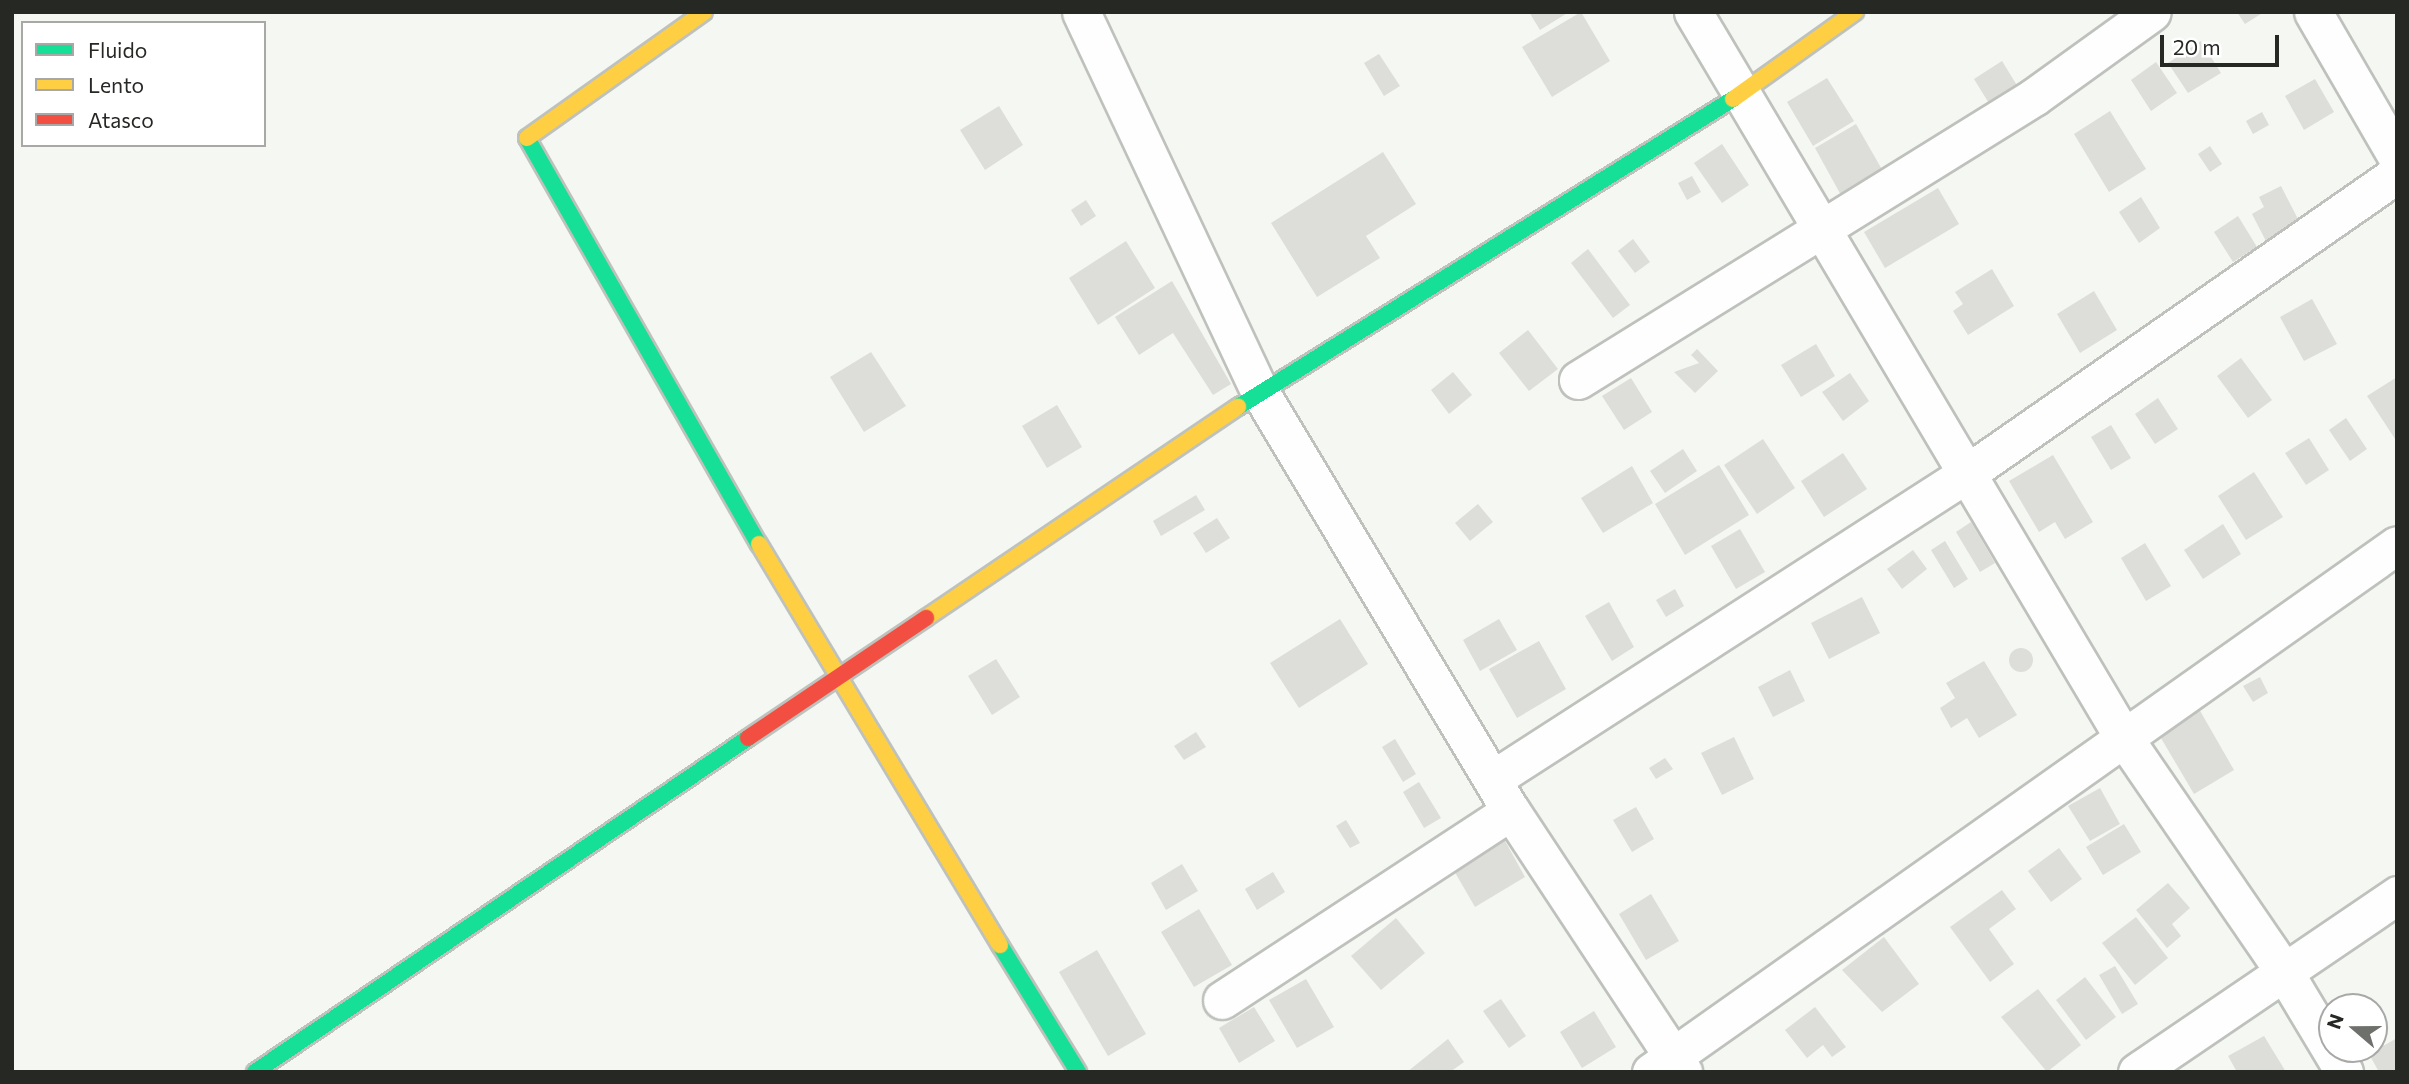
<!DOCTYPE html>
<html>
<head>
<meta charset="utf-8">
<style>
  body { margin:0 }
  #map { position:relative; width:2409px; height:1084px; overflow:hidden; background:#f4f7f2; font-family:Commissioner,sans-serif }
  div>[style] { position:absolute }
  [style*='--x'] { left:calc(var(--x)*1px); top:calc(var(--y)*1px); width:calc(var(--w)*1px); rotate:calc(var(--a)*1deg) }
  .building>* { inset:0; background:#dddeda }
  .round { border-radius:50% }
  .roads { filter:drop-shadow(2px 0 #bec1bc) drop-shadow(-2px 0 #bec1bc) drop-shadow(0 2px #bec1bc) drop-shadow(0 -2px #bec1bc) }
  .street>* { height:37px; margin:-18.5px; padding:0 18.5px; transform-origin:18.5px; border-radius:18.5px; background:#fdfefd }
  .fast>* { height:16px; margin:-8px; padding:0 8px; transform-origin:8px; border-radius:8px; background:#16e098 }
  .slow>* { height:16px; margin:-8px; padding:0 8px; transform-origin:8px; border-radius:8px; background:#ffcf43 }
  .jam>* { height:16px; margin:-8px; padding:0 8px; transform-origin:8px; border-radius:8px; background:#f24e42 }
  span { translate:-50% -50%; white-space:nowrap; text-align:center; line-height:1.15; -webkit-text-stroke:5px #fff; paint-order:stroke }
  .frame { position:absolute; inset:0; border:14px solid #262824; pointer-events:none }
  .legend { position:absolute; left:21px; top:21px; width:245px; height:126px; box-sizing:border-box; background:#fff; border:2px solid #a8a9a7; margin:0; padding:9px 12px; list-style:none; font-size:21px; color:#262824 }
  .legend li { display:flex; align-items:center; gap:14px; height:35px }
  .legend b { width:35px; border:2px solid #a8a9a7 }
  .north { position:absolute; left:2318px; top:993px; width:70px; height:70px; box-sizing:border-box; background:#fff; border:2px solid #a8a9a7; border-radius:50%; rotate:290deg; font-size:19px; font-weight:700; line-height:28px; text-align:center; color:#262824 }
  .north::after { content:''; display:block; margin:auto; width:24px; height:32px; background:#6e706c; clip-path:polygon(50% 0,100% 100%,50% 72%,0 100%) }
  .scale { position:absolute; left:2160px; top:35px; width:119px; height:32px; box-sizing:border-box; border:4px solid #262824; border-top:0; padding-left:9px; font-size:21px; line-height:24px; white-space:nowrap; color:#262824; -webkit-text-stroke:5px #fff; paint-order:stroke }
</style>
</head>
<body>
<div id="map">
  <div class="building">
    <div style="clip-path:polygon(1529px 12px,1569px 12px,1540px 30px)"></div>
    <div style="clip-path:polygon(1581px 12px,1610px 61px,1552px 97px,1522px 47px)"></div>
    <div style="clip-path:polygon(2237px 12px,2264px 12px,2245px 24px)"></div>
    <div style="clip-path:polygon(2201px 41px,2221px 73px,2188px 93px,2168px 63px)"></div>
    <div style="clip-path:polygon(1379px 54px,1400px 86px,1384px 96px,1364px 63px)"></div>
    <div style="clip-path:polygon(2002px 61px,2018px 87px,1990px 105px,1974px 79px)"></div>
    <div style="clip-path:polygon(2156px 62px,2177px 93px,2151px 111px,2131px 80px)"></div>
    <div style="clip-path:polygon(1827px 78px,1854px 121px,1813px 146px,1787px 102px)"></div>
    <div style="clip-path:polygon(2315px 79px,2334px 112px,2304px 130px,2285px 96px)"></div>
    <div style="clip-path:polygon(999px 106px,1023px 145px,985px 170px,960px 130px)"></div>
    <div style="clip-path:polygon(2110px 111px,2146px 169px,2109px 192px,2074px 134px)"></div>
    <div style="clip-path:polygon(2262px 112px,2269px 125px,2253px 134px,2246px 121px)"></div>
    <div style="clip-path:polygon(1856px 124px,1884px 173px,1842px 197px,1815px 148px)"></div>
    <div style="clip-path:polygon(1722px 144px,1749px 185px,1722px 203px,1694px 163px)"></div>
    <div style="clip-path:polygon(2210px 146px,2222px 164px,2210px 172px,2198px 154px)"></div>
    <div style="clip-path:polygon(1383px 152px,1416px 204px,1366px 236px,1380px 258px,1317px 297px,1271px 223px)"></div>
    <div style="clip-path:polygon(1692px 176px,1701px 192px,1687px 200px,1678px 183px)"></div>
    <div style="clip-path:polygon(2281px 186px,2302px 227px,2268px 245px,2252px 214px,2264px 207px,2259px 197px)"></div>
    <div style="clip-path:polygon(1938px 188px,1959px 224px,1885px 268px,1864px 232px)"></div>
    <div style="clip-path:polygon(2141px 197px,2160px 228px,2139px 243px,2119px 212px)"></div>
    <div style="clip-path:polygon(1086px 200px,1096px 216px,1081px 226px,1071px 210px)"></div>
    <div style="clip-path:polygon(2238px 216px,2257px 247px,2233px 262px,2214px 232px)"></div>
    <div style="clip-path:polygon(1633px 239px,1650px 262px,1635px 273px,1618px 251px)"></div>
    <div style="clip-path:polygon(1126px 241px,1155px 288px,1098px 325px,1069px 278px)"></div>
    <div style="clip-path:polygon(1588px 249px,1630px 305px,1613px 318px,1571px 263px)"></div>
    <div style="clip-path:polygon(1992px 269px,2014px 306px,1968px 335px,1953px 311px,1963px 304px,1955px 292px)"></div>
    <div style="clip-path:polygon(1172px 281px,1231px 384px,1213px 395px,1173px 333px,1139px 355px,1115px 317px)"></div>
    <div style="clip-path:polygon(2094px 291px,2117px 330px,2080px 353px,2057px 314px)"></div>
    <div style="clip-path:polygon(2312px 299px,2337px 344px,2304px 361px,2280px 317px)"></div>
    <div style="clip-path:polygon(1528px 330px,1558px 369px,1529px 391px,1499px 353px)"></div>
    <div style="clip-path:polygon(1816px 344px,1835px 376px,1801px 397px,1781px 365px)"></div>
    <div style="clip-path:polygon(1697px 349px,1718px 371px,1695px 393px,1674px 372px,1699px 363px,1691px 355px)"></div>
    <div style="clip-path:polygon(871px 352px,906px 406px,864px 432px,830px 377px)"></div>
    <div style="clip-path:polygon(2241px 358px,2272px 400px,2248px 418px,2217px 376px)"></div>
    <div style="clip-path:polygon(1453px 372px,1472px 395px,1449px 414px,1431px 390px)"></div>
    <div style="clip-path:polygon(1850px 373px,1869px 401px,1843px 421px,1822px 392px)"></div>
    <div style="clip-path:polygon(2397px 377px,2397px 442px,2367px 396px)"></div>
    <div style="clip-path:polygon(1631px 378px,1652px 412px,1624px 430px,1602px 396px)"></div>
    <div style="clip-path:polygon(2158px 398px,2178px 429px,2155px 444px,2135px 414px)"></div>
    <div style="clip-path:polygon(1057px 405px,1082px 447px,1047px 468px,1022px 426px)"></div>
    <div style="clip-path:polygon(2346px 418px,2367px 449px,2350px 461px,2329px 430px)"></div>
    <div style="clip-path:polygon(2111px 425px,2131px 458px,2111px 470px,2091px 437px)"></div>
    <div style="clip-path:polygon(2309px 438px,2329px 470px,2306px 485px,2285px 453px)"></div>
    <div style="clip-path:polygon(1763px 439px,1795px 488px,1757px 514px,1724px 465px)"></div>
    <div style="clip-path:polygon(1683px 449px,1697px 471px,1665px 493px,1650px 471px)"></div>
    <div style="clip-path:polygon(1843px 453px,1867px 489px,1824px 517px,1801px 481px)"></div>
    <div style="clip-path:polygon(2053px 455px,2093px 522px,2065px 539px,2055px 522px,2039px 532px,2009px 481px)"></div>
    <div style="clip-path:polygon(1719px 465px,1749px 515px,1685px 555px,1655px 504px)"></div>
    <div style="clip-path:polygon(1632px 466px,1653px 503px,1603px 533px,1581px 498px)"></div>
    <div style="clip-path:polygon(2254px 472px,2283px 517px,2246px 540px,2218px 496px)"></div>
    <div style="clip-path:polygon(1196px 495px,1205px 510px,1161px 536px,1153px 521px)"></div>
    <div style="clip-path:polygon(1478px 504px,1493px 522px,1470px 541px,1455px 523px)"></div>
    <div style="clip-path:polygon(1217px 518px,1230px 538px,1206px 553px,1193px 533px)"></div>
    <div style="clip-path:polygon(1971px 522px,1995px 563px,1980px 572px,1956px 532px)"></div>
    <div style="clip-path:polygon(2223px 524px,2241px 554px,2203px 579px,2184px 550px)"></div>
    <div style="clip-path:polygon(1740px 529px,1765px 572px,1736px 589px,1711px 546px)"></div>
    <div style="clip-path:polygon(1945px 541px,1968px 579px,1954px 588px,1931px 550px)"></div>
    <div style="clip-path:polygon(2145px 543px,2171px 586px,2146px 601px,2121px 558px)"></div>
    <div style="clip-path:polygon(1913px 550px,1927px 569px,1902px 589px,1887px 569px)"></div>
    <div style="clip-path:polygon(1675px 589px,1684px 606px,1666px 617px,1656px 600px)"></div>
    <div style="clip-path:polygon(1862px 597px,1880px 633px,1829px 659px,1811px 623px)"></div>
    <div style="clip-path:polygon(1609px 602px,1634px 647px,1612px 661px,1585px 616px)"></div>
    <div style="clip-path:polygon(1340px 619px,1368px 664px,1299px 708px,1270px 663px)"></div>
    <div style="clip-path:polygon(1499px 619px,1517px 650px,1480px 671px,1463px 640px)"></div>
    <div style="clip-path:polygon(1539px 641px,1566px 689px,1517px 718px,1489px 669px)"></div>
    <div class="round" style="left:2009px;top:648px;width:24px;height:24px"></div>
    <div style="clip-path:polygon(996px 659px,1020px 697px,992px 715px,968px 676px)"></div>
    <div style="clip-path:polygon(1984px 661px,2017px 715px,1979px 738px,1967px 718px,1951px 728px,1940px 708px,1955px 698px,1946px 683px)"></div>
    <div style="clip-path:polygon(1790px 670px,1805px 701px,1773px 717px,1758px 687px)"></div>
    <div style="clip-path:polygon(2260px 677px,2268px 693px,2253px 702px,2243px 686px)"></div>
    <div style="clip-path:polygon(2199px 709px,2234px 770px,2194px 794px,2158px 733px)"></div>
    <div style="clip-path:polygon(1196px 732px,1206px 747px,1184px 760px,1174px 746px)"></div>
    <div style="clip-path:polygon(1734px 737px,1754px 779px,1722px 795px,1701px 753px)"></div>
    <div style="clip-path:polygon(1395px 739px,1416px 774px,1403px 782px,1382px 747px)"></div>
    <div style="clip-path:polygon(1665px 758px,1673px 769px,1656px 779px,1649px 768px)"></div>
    <div style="clip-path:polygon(1419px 782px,1441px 818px,1424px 828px,1403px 792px)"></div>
    <div style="clip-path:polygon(2100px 788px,2120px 824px,2090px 841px,2068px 806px)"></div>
    <div style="clip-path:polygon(1636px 807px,1654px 839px,1632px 852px,1613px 820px)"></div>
    <div style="clip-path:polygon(1346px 820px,1360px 843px,1350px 848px,1336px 826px)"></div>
    <div style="clip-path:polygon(2124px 824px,2141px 852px,2103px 875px,2086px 847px)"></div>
    <div style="clip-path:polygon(1504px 839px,1525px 877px,1475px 907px,1453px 869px)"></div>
    <div style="clip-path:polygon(2059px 848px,2082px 879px,2051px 902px,2028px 871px)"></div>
    <div style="clip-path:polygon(1182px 864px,1198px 891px,1166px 910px,1151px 883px)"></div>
    <div style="clip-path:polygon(1273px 872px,1285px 892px,1257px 910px,1245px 889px)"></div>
    <div style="clip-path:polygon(2168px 883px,2190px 908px,2172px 924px,2181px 936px,2167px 948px,2136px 910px)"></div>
    <div style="clip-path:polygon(2002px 890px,2016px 909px,1989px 929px,2014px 964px,1990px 982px,1950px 927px)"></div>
    <div style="clip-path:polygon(1651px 894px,1679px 941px,1646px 960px,1619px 914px)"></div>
    <div style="clip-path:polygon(1199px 909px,1232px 965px,1194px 987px,1161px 932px)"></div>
    <div style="clip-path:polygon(2136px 917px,2168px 958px,2135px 985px,2102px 943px)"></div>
    <div style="clip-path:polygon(1396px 918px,1425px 953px,1381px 990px,1351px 956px)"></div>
    <div style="clip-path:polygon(1884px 937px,1919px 984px,1882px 1012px,1842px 970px)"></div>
    <div style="clip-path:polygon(1097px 950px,1146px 1034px,1108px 1056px,1059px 972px)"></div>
    <div style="clip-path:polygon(2115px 966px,2138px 1004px,2122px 1014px,2099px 975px)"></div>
    <div style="clip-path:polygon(2085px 977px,2116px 1017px,2086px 1040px,2056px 1000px)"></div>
    <div style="clip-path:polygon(1306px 979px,1334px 1027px,1297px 1048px,1269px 1000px)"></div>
    <div style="clip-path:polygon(2038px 989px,2081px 1045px,2047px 1072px,2001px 1017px)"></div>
    <div style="clip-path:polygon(1501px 999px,1526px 1036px,1509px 1048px,1483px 1011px)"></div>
    <div style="clip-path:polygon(1254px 1007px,1275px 1041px,1239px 1063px,1219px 1028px)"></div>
    <div style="clip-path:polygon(1815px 1007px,1846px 1047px,1832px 1057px,1823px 1045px,1807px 1058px,1785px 1030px)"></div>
    <div style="clip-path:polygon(1594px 1011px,1616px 1047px,1582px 1068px,1560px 1032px)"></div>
    <div style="clip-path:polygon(2264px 1036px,2286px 1072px,2237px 1072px,2228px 1056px)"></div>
    <div style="clip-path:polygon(2397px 1038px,2397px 1072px,2379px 1072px,2369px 1054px)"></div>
    <div style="clip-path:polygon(1448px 1039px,1464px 1062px,1450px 1072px,1407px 1072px)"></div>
  </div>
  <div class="roads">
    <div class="street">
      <div style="--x:1081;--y:12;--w:420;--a:64.8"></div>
      <div style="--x:1260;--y:392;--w:488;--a:59.1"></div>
      <div style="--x:1511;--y:811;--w:313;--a:56.6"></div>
      <div style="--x:1693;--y:12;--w:841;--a:59.32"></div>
      <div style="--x:2122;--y:735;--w:285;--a:55.6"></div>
      <div style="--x:2283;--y:970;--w:119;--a:59.1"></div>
      <div style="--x:2313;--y:12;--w:168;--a:59.9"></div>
      <div style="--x:1578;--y:380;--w:537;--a:-31.82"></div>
      <div style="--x:2034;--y:97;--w:145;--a:-35.8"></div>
      <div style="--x:1493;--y:779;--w:563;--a:-32.81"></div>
      <div style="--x:1966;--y:474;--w:525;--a:-34.84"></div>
      <div style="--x:1222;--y:1000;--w:345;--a:-33.2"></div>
      <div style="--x:1651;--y:1072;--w:913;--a:-35.24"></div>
      <div style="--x:2137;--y:1072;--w:315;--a:-34.2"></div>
    </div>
    <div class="fast">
      <div style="--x:527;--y:138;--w:468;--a:60.3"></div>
      <div style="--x:1238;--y:407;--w:583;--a:-31.89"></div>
      <div style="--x:1000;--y:945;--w:149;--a:58.4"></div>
      <div style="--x:255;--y:1072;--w:595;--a:-34.12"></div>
    </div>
    <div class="slow">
      <div style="--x:1733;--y:99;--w:150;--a:-35.5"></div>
      <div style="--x:527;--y:138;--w:217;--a:-35.4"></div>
      <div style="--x:759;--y:544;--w:468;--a:59"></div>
      <div style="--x:926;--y:618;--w:377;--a:-34.1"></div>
    </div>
    <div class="jam">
      <div style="--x:748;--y:738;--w:215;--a:-34"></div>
    </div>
  </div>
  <div class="frame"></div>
  <ul class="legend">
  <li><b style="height:9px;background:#16e098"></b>Fluido</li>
  <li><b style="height:9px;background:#ffcf43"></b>Lento</li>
  <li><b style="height:9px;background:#f24e42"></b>Atasco</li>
  </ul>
  <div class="north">N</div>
  <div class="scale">20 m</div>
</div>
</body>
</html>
